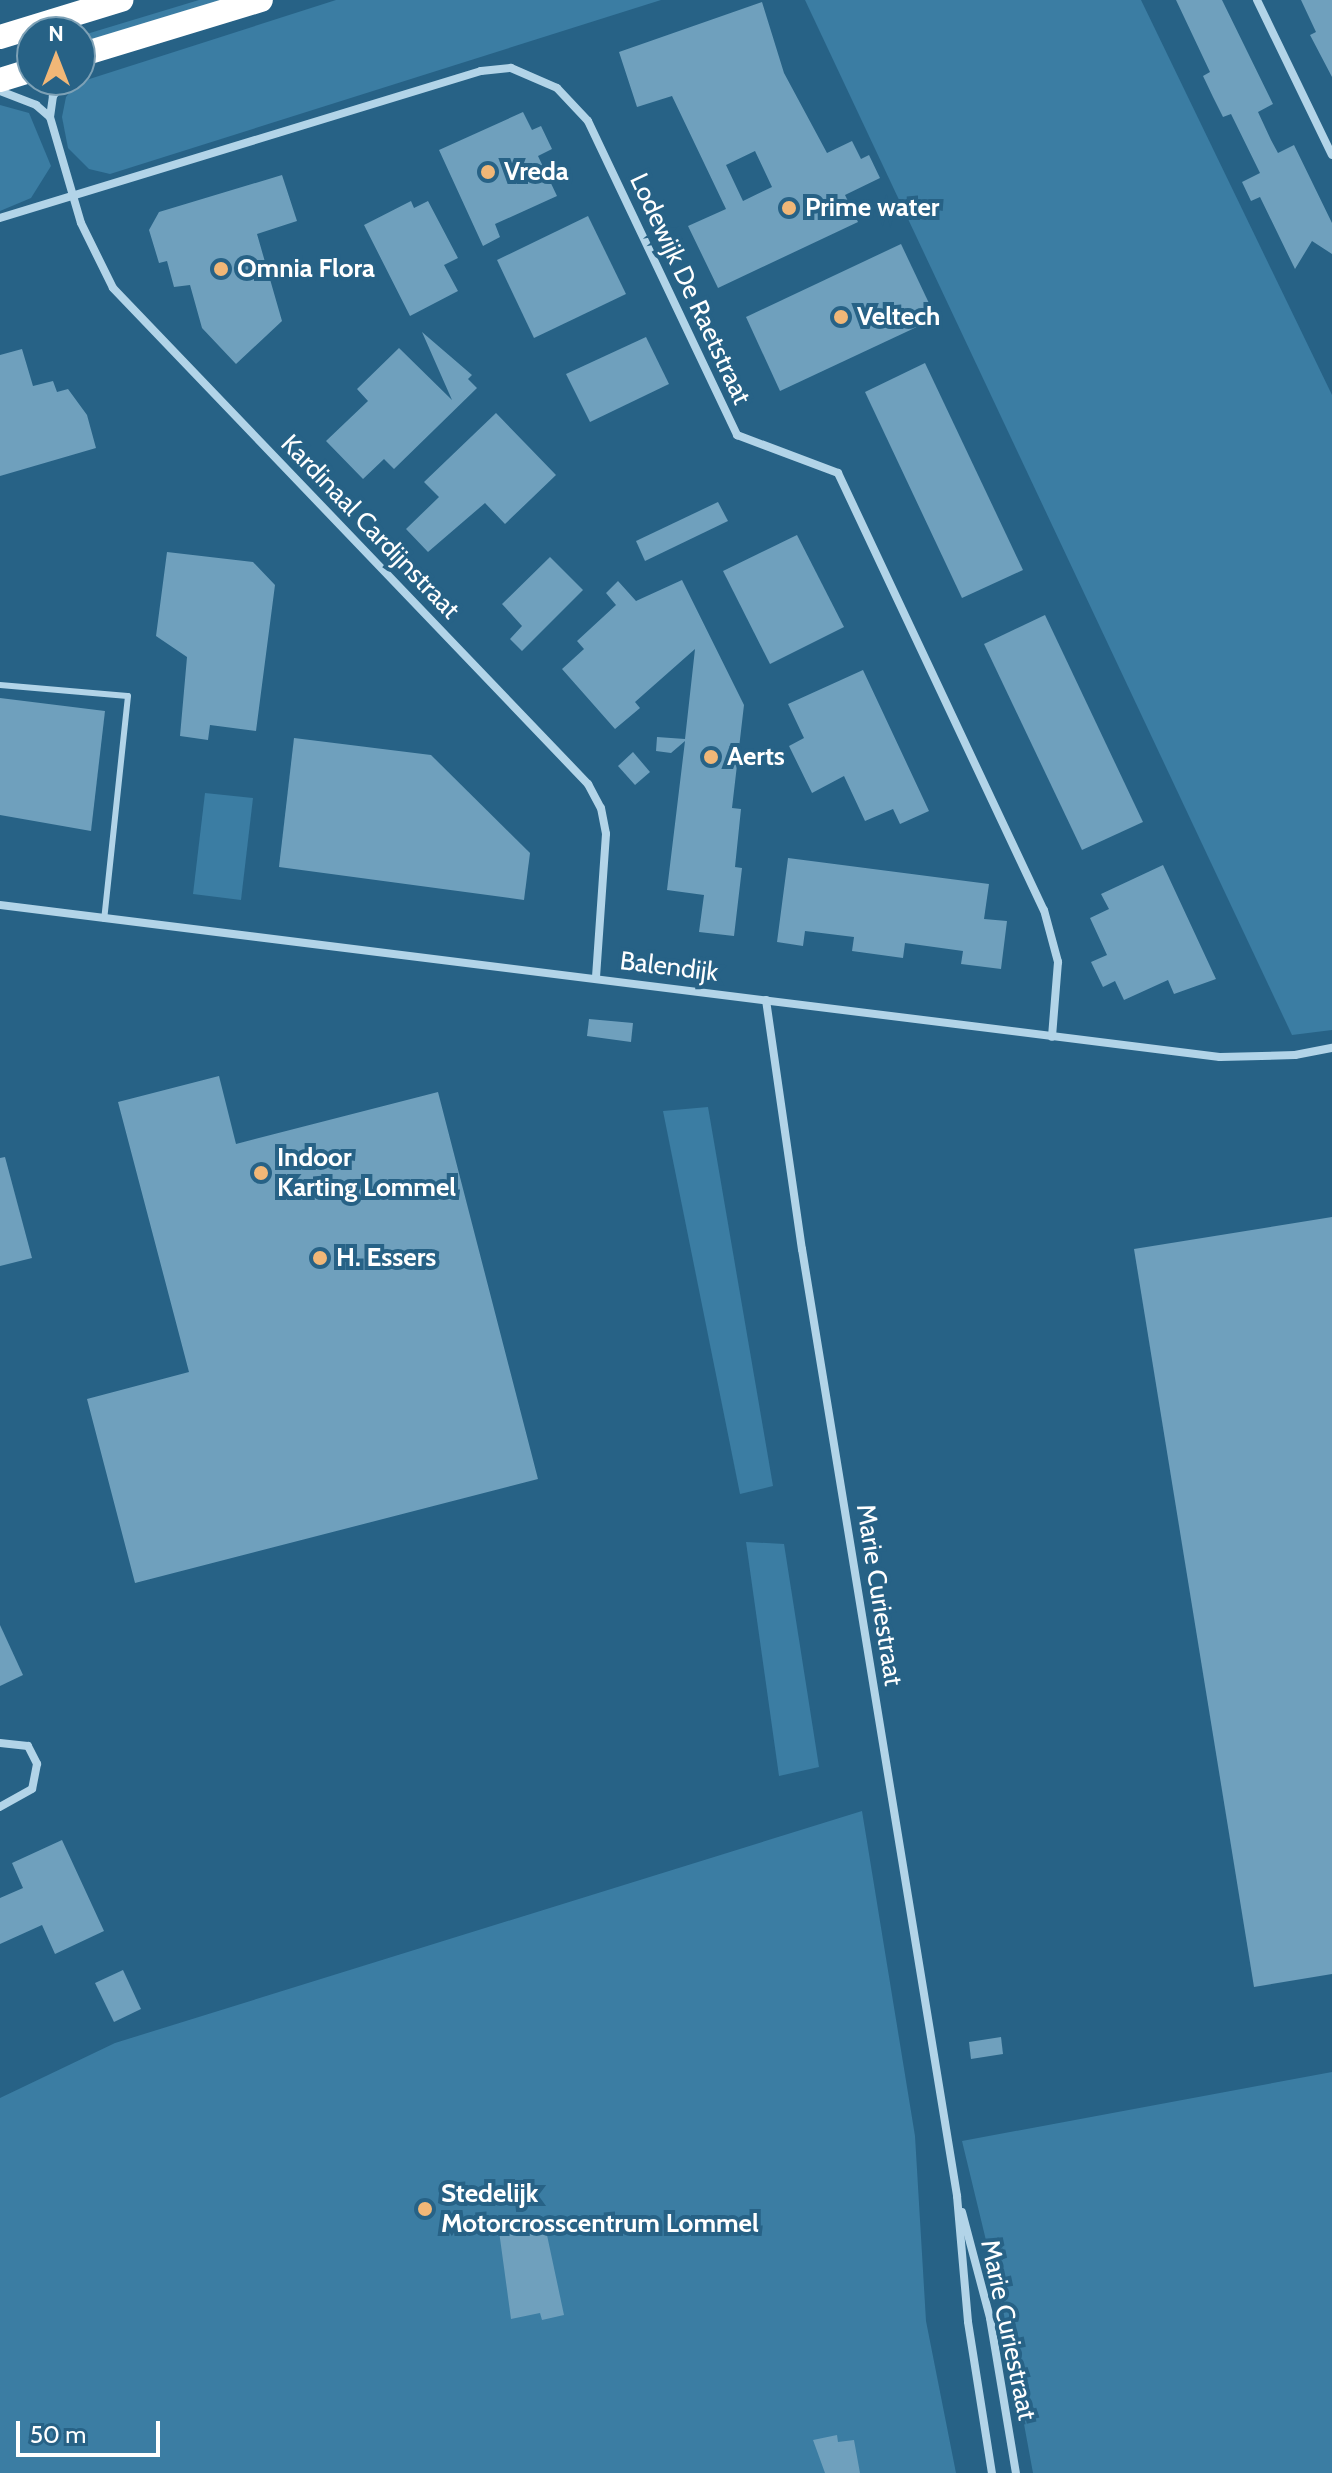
<!DOCTYPE html>
<html>
<head>
<meta charset="utf-8">
<style>
  body { margin:0 }
  #map { position:relative; width:1332px; height:2473px; overflow:hidden; background:#276286; font-family:Cabin,sans-serif }
  div>[style] { position:absolute }
  [style*='--x'] { left:calc(var(--x)*1px); top:calc(var(--y)*1px); width:calc(var(--w)*1px); rotate:calc(var(--a)*1deg) }
  .green>* { inset:0; background:#3b7da3 }
  .building>* { inset:0; background:#6fa0bd }
  .lane>* { height:6px; margin:-3px; padding:0 3px; transform-origin:3px; border-radius:3px; background:#b2d4e8 }
  .street>* { height:8px; margin:-4px; padding:0 4px; transform-origin:4px; border-radius:4px; background:#b2d4e8 }
  .highway>* { height:24px; margin:-12px; padding:0 12px; transform-origin:12px; border-radius:12px; background:#fff }
  .dots>* { width:22px; height:22px; translate:-50% -50%; box-sizing:border-box; border:4px solid #276286; border-radius:50% }
  span { translate:-50% -50%; white-space:nowrap; text-align:center; line-height:1.15; -webkit-text-stroke:8px #276286; paint-order:stroke }
  .poi-label { font-size:26px; color:#fff; font-weight:700 }
  .left { translate:0 -50%; text-align:left }
  .street-label { font-size:26px; color:#fff }
  .north { position:absolute; left:16px; top:16px; width:80px; height:80px; box-sizing:border-box; background:#276286; border:2px solid #7da1b6; border-radius:50%; rotate:0deg; font-size:22px; font-weight:700; line-height:32px; text-align:center; color:#fff }
  .north::after { content:''; display:block; margin:auto; width:28px; height:36px; background:#f1b777; clip-path:polygon(50% 0,100% 100%,50% 72%,0 100%) }
  .scale { position:absolute; left:16px; top:2421px; width:144px; height:36px; box-sizing:border-box; border:4px solid #fff; border-top:0; padding-left:10px; font-size:24px; line-height:28px; white-space:nowrap; color:#fff; -webkit-text-stroke:6px #276286; paint-order:stroke }
</style>
</head>
<body>
<div id="map">
  <div class="green">
    <div style="clip-path:polygon(199px 0,222px 0,80px 43px,80px 36px)"></div>
    <div style="clip-path:polygon(336px 0,661px 0,110px 174px,89px 169px,68px 148px,62px 117px,66px 97px,77px 83px)"></div>
    <div style="clip-path:polygon(805px 0,1141px 0,1332px 395px,1332px 1030px,1292px 1035px)"></div>
    <div style="clip-path:polygon(0 105px,29px 113px,51px 166px,31px 198px,0 211px)"></div>
    <div style="clip-path:polygon(205px 793px,253px 798px,241px 900px,193px 894px)"></div>
    <div style="clip-path:polygon(708px 1107px,773px 1486px,740px 1494px,663px 1111px)"></div>
    <div style="clip-path:polygon(746px 1542px,784px 1544px,819px 1767px,779px 1776px)"></div>
    <div style="clip-path:polygon(862px 1811px,915px 2136px,926px 2321px,956px 2473px,0 2473px,0 2098px,115px 2043px)"></div>
    <div style="clip-path:polygon(1332px 2072px,1332px 2473px,1033px 2473px,1004px 2315px,962px 2141px)"></div>
  </div>
  <div class="building">
    <div style="clip-path:polygon(1176px 0,1222px 0,1273px 104px,1258px 112px,1271px 140px,1278px 153px,1294px 145px,1332px 223px,1332px 254px,1312px 241px,1295px 269px,1260px 197px,1251px 201px,1242px 182px,1260px 173px,1231px 114px,1223px 117px,1213px 97px,1203px 76px,1210px 72px)"></div>
    <div style="clip-path:polygon(1301px 0,1332px 0,1332px 77px,1310px 35px,1316px 32px)"></div>
    <div style="clip-path:polygon(evenodd,762px 2px,784px 73px,827px 153px,852px 141px,861px 159px,869px 155px,880px 178px,845px 195px,858px 222px,718px 288px,688px 226px,726px 209px,672px 96px,637px 107px,619px 52px,762px 2px,755px 151px,772px 187px,743px 201px,726px 165px,755px 151px)"></div>
    <div style="clip-path:polygon(523px 112px,532px 130px,541px 126px,552px 149px,538px 156px,557px 196px,495px 224px,500px 237px,483px 246px,439px 150px)"></div>
    <div style="clip-path:polygon(282px 175px,297px 221px,257px 234px,282px 321px,236px 364px,202px 328px,190px 285px,174px 287px,167px 261px,159px 263px,149px 230px,159px 212px)"></div>
    <div style="clip-path:polygon(411px 201px,414px 208px,428px 201px,458px 258px,444px 265px,458px 291px,410px 316px,364px 225px)"></div>
    <div style="clip-path:polygon(588px 216px,626px 294px,534px 338px,497px 260px)"></div>
    <div style="clip-path:polygon(901px 244px,936px 318px,780px 391px,746px 317px)"></div>
    <div style="clip-path:polygon(422px 332px,472px 375px,468px 379px,477px 388px,394px 469px,384px 459px,363px 479px,326px 441px,368px 401px,357px 389px,399px 348px,452px 400px)"></div>
    <div style="clip-path:polygon(646px 337px,669px 384px,590px 422px,566px 374px)"></div>
    <div style="clip-path:polygon(22px 349px,33px 386px,53px 381px,57px 392px,68px 389px,87px 415px,96px 448px,0 476px,0 355px)"></div>
    <div style="clip-path:polygon(925px 363px,1023px 570px,962px 598px,865px 392px)"></div>
    <div style="clip-path:polygon(496px 413px,556px 475px,505px 524px,485px 503px,428px 552px,406px 529px,439px 497px,424px 482px)"></div>
    <div style="clip-path:polygon(718px 502px,728px 521px,645px 561px,636px 541px)"></div>
    <div style="clip-path:polygon(797px 535px,844px 627px,770px 664px,723px 571px)"></div>
    <div style="clip-path:polygon(167px 552px,253px 562px,275px 585px,256px 731px,210px 725px,208px 740px,180px 736px,187px 657px,156px 636px)"></div>
    <div style="clip-path:polygon(550px 557px,583px 590px,522px 651px,510px 639px,522px 626px,502px 604px)"></div>
    <div style="clip-path:polygon(682px 580px,744px 705px,732px 808px,741px 809px,735px 867px,742px 868px,734px 936px,699px 932px,704px 895px,667px 890px,685px 741px,671px 753px,656px 751px,657px 737px,685px 739px,695px 649px,635px 702px,640px 708px,615px 729px,562px 669px,584px 649px,577px 641px,616px 605px,606px 593px,618px 581px,636px 601px)"></div>
    <div style="clip-path:polygon(1045px 615px,1143px 822px,1082px 850px,984px 644px)"></div>
    <div style="clip-path:polygon(863px 670px,929px 811px,900px 824px,893px 809px,865px 821px,844px 776px,812px 793px,789px 746px,804px 738px,788px 704px)"></div>
    <div style="clip-path:polygon(0 698px,105px 711px,91px 831px,0 815px)"></div>
    <div style="clip-path:polygon(294px 738px,431px 755px,530px 853px,524px 900px,279px 867px)"></div>
    <div style="clip-path:polygon(633px 752px,650px 772px,635px 785px,618px 766px)"></div>
    <div style="clip-path:polygon(788px 858px,989px 884px,984px 919px,1007px 921px,1001px 969px,961px 964px,963px 951px,905px 943px,903px 958px,852px 951px,854px 937px,805px 931px,803px 946px,777px 942px)"></div>
    <div style="clip-path:polygon(1163px 865px,1216px 979px,1174px 994px,1168px 980px,1124px 1000px,1115px 981px,1103px 987px,1091px 962px,1107px 955px,1090px 918px,1109px 909px,1101px 894px)"></div>
    <div style="clip-path:polygon(589px 1019px,633px 1023px,631px 1042px,587px 1036px)"></div>
    <div style="clip-path:polygon(219px 1076px,236px 1144px,438px 1092px,538px 1479px,135px 1583px,87px 1399px,189px 1372px,118px 1102px)"></div>
    <div style="clip-path:polygon(5px 1157px,32px 1258px,0 1266px,0 1158px)"></div>
    <div style="clip-path:polygon(1332px 1217px,1332px 1974px,1254px 1987px,1134px 1249px)"></div>
    <div style="clip-path:polygon(0 1625px,23px 1675px,0 1686px)"></div>
    <div style="clip-path:polygon(62px 1840px,104px 1931px,55px 1954px,42px 1925px,0 1944px,0 1898px,23px 1888px,12px 1863px)"></div>
    <div style="clip-path:polygon(123px 1970px,141px 2009px,114px 2022px,95px 1983px)"></div>
    <div style="clip-path:polygon(1001px 2037px,1003px 2054px,971px 2059px,969px 2042px)"></div>
    <div style="clip-path:polygon(544px 2221px,564px 2315px,542px 2320px,540px 2313px,511px 2319px,499px 2231px)"></div>
    <div style="clip-path:polygon(837px 2435px,838px 2442px,854px 2440px,860px 2473px,825px 2473px,813px 2440px)"></div>
  </div>
  <div class="lane">
    <div style="--x:0;--y:685;--w:128;--a:4.9"></div>
    <div style="--x:128;--y:696;--w:224;--a:96.1"></div>
  </div>
  <div class="street">
    <div style="--x:1257;--y:0;--w:172;--a:64.2"></div>
    <div style="--x:65;--y:80;--w:20;--a:127"></div>
    <div style="--x:53;--y:96;--w:21;--a:98"></div>
    <div style="--x:50;--y:117;--w:110;--a:73.7"></div>
    <div style="--x:81;--y:223;--w:72;--a:63.8"></div>
    <div style="--x:113;--y:288;--w:687;--a:46.24"></div>
    <div style="--x:588;--y:784;--w:27;--a:62"></div>
    <div style="--x:601;--y:808;--w:26;--a:79"></div>
    <div style="--x:606;--y:834;--w:144;--a:94"></div>
    <div style="--x:0;--y:91;--w:39;--a:21"></div>
    <div style="--x:36;--y:105;--w:18;--a:41"></div>
    <div style="--x:0;--y:218;--w:503;--a:-16.99"></div>
    <div style="--x:481;--y:71;--w:30;--a:-6"></div>
    <div style="--x:511;--y:68;--w:50;--a:23.5"></div>
    <div style="--x:557;--y:88;--w:45;--a:46.8"></div>
    <div style="--x:588;--y:121;--w:348;--a:64.6"></div>
    <div style="--x:737;--y:435;--w:108;--a:20.6"></div>
    <div style="--x:838;--y:473;--w:483;--a:64.8"></div>
    <div style="--x:1044;--y:910;--w:54;--a:74.9"></div>
    <div style="--x:1058;--y:962;--w:75;--a:94.6"></div>
    <div style="--x:0;--y:905;--w:1229;--a:7.1"></div>
    <div style="--x:1220;--y:1057;--w:75;--a:-1.5"></div>
    <div style="--x:1295;--y:1055;--w:38;--a:-11"></div>
    <div style="--x:766;--y:1000;--w:252;--a:81.8"></div>
    <div style="--x:802;--y:1249;--w:960;--a:80.7"></div>
    <div style="--x:957;--y:2196;--w:126;--a:85"></div>
    <div style="--x:968;--y:2322;--w:153;--a:81"></div>
    <div style="--x:0;--y:1743;--w:28;--a:6"></div>
    <div style="--x:28;--y:1746;--w:20;--a:63"></div>
    <div style="--x:37;--y:1764;--w:25;--a:101"></div>
    <div style="--x:32;--y:1789;--w:37;--a:151"></div>
    <div style="--x:962;--y:2212;--w:110;--a:75.2"></div>
    <div style="--x:990;--y:2318;--w:157;--a:80.5"></div>
  </div>
  <div class="highway">
    <div style="--x:0;--y:37;--w:127;--a:-17"></div>
    <div style="--x:80;--y:55;--w:189;--a:-16.9"></div>
    <div style="--x:0;--y:80;--w:34;--a:-17"></div>
  </div>
  <div class="dots">
    <div style="left:488px;top:172px;background:#f1b777"></div>
    <div style="left:789px;top:208px;background:#f1b777"></div>
    <div style="left:221px;top:269px;background:#f1b777"></div>
    <div style="left:841px;top:317px;background:#f1b777"></div>
    <div style="left:711px;top:757px;background:#f1b777"></div>
    <div style="left:261px;top:1173px;background:#f1b777"></div>
    <div style="left:320px;top:1258px;background:#f1b777"></div>
    <div style="left:425px;top:2209px;background:#f1b777"></div>
  </div>
  <div class="poi-label">
    <span class="left" style="left:504px;top:172px">Vreda</span>
    <span class="left" style="left:805px;top:208px">Prime water</span>
    <span class="left" style="left:237px;top:269px">Omnia Flora</span>
    <span class="left" style="left:857px;top:317px">Veltech</span>
    <span class="left" style="left:727px;top:757px">Aerts</span>
    <span class="left" style="left:277px;top:1173px">Indoor<br>Karting Lommel</span>
    <span class="left" style="left:336px;top:1258px">H. Essers</span>
    <span class="left" style="left:441px;top:2209px">Stedelijk<br>Motorcrosscentrum Lommel</span>
  </div>
  <div class="street-label">
    <span style="left:690px;top:289px;rotate:65deg">Lodewijk De Raetstraat</span>
    <span style="left:370px;top:527px;rotate:46deg">Kardinaal Cardijnstraat</span>
    <span style="left:669px;top:967px;rotate:7deg">Balendijk</span>
    <span style="left:879px;top:1595px;rotate:81deg">Marie Curiestraat</span>
    <span style="left:1008px;top:2330px;rotate:78deg">Marie Curiestraat</span>
  </div>
  <div class="north">N</div>
  <div class="scale">50 m</div>
</div>
</body>
</html>
